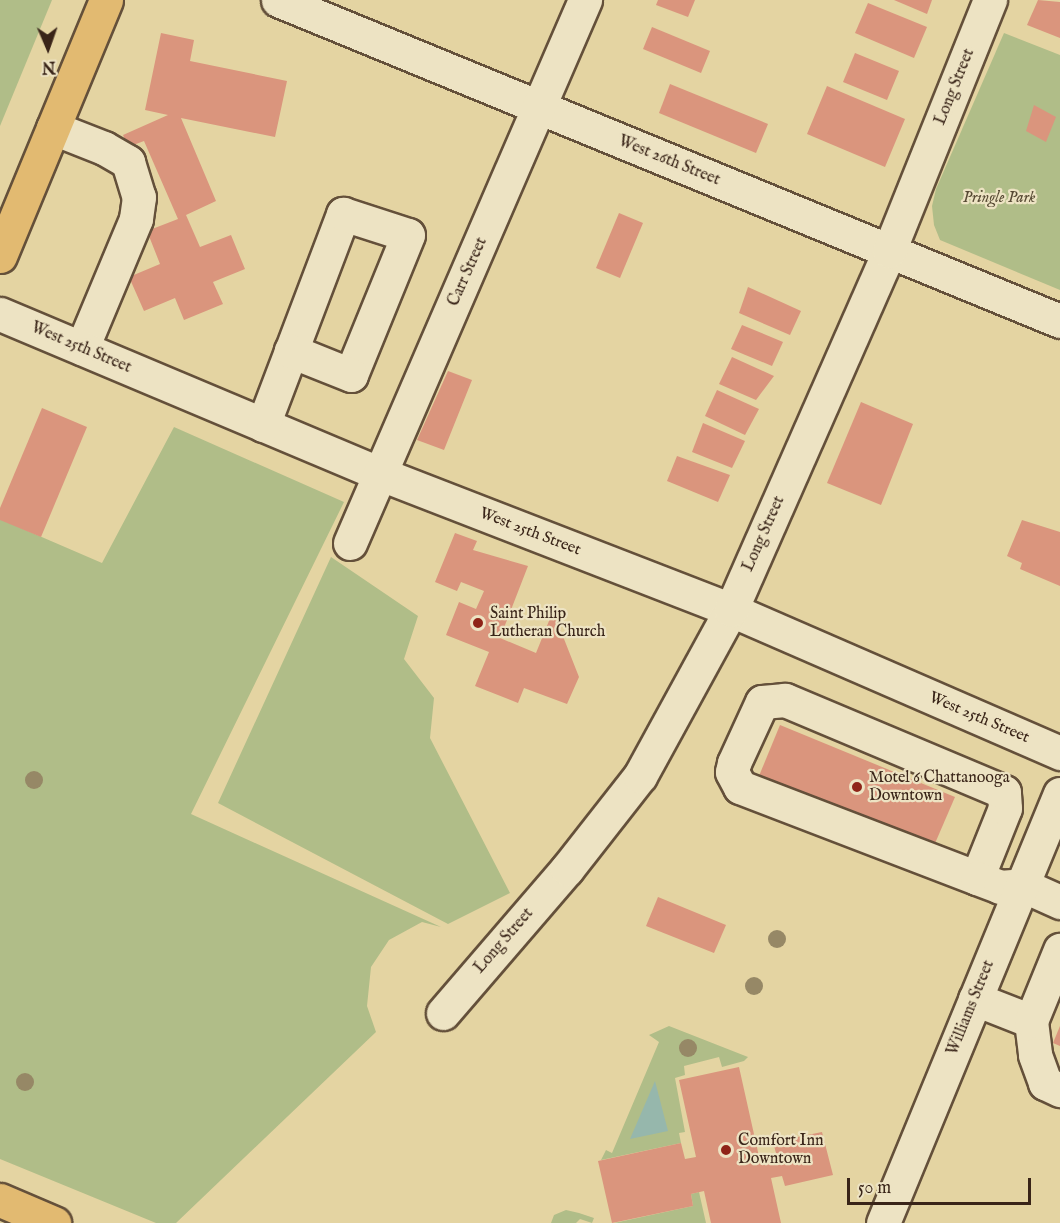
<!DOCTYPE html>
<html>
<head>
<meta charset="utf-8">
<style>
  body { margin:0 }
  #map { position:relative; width:1060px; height:1223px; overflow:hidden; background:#e4d4a2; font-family:"IM FELL English",serif }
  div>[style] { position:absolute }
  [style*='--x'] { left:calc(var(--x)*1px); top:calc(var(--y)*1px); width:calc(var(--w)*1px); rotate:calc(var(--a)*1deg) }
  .green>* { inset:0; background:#b0bd88 }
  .water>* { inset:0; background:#96b7ac }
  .building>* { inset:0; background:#da957d }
  .roads { filter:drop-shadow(2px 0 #64503a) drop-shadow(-2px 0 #64503a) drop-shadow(0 2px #64503a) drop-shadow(0 -2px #64503a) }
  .minor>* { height:33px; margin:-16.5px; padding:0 16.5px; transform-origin:16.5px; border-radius:16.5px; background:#ede3c3 }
  .major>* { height:33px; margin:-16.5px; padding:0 16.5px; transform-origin:16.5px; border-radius:16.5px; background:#e2ba71 }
  .highway>* { height:33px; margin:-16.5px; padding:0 16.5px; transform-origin:16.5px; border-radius:16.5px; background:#e2ba71 }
  .trees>* { width:18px; height:18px; margin:-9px; border-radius:50%; background:#968866 }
  .dots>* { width:16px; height:16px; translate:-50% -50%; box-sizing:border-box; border:3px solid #ede3c3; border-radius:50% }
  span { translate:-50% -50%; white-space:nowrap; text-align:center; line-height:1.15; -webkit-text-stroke:4.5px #ede3c3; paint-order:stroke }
  .street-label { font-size:16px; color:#392418 }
  .park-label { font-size:16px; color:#574a34; font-style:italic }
  .poi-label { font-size:16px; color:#392418 }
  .left { translate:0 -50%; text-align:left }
  .north { position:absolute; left:18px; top:18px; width:60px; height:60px; -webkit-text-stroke:4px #ede3c3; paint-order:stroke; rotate:178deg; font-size:16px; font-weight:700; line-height:24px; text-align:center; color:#392418 }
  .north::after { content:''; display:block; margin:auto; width:21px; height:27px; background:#392418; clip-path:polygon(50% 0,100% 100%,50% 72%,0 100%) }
  .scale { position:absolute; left:847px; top:1178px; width:184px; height:27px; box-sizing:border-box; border:3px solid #392418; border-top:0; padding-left:8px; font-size:18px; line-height:21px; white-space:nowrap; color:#392418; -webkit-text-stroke:4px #ede3c3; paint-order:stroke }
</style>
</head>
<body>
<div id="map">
  <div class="green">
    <div style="clip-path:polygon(0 0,52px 0,0 126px)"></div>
    <div style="clip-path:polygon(1004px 33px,1060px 55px,1060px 290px,940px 240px,934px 225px,932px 206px,936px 189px)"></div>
    <div style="clip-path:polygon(174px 427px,344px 502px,191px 814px,441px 927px,422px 922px,389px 940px,371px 967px,367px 1006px,376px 1032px,176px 1223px,156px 1223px,0 1159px,0 519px,102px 563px)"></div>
    <div style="clip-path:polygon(331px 557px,418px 616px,404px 659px,434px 698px,430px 738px,510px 893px,448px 924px,218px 803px)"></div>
    <div style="clip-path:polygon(669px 1026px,748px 1057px,744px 1061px,722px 1067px,719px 1057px,684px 1066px,685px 1075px,675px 1078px,685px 1132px,679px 1133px,681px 1143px,601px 1160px,606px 1150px,612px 1153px,659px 1042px,649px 1035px)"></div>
    <div style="clip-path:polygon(699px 1192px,706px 1223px,614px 1223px,693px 1206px,691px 1194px)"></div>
    <div style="clip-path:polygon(566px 1210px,579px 1213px,594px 1218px,592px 1223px,580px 1219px,576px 1223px,551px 1223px,554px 1215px)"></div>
  </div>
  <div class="water">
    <div style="clip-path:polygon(655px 1081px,668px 1131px,630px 1139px)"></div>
  </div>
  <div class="building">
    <div style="clip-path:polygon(658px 0,695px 0,688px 17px,656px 5px)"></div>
    <div style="clip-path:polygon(894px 0,932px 0,927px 14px)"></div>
    <div style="clip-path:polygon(1038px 0,1060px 2px,1060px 38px,1027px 25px)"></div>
    <div style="clip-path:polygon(868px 3px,927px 27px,914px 58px,855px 33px)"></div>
    <div style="clip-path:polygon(652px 27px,710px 51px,701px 73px,643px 49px)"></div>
    <div style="clip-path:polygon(161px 33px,194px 40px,190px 61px,287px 81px,275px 137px,181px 118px,216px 201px,186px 215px,200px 247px,231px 235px,245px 269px,213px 282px,223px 304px,184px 320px,175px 298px,144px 311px,129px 277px,160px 264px,147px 231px,178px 219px,144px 141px,128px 147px,123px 135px,168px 115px,145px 110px)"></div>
    <div style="clip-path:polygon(855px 53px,899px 71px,887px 100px,843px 82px)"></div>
    <div style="clip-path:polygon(670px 84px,768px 124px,756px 153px,659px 113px)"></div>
    <div style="clip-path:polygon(827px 86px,905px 119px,885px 167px,807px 134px)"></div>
    <div style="clip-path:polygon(1034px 105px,1056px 117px,1046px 142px,1026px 131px)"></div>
    <div style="clip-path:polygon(619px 213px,643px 223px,620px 278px,596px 268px)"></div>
    <div style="clip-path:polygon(748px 287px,801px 311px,790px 335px,739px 313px)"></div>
    <div style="clip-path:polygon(742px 325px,783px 342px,772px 366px,731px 349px)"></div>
    <div style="clip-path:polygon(732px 357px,774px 376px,756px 400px,719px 384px)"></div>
    <div style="clip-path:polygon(448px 371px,472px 380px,444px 450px,417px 440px)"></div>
    <div style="clip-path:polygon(717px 390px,759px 409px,745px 435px,705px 416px)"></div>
    <div style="clip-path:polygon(861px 402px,913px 424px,881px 505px,827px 483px)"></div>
    <div style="clip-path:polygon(42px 408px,87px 427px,41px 537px,0 520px,0 508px)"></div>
    <div style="clip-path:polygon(703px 423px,745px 441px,732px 468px,692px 452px)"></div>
    <div style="clip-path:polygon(677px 456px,730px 475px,718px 502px,667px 481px)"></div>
    <div style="clip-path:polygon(1022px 520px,1060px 532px,1060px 586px,1020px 569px,1022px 563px,1007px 556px)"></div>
    <div style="clip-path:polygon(455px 533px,477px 541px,473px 550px,528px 566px,500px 638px,536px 653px,553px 611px,579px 677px,567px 704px,524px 688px,518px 703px,475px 686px,489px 652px,446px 635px,459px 602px,476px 609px,484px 591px,461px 582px,457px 591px,435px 582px)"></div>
    <div style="clip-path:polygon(780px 725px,955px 797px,933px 848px,759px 776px)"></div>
    <div style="clip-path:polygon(658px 897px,726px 925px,714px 953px,646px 926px)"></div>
    <div style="clip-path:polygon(1060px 1026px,1060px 1046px,1053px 1043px)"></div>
    <div style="clip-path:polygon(739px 1067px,760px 1161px,777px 1157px,773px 1142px,822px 1132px,833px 1175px,785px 1186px,782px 1176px,771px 1178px,781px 1223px,711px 1223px,704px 1191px,691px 1194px,693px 1206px,612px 1223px,598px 1161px,681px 1143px,685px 1159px,696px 1157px,679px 1080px)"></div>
  </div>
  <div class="roads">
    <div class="minor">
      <div style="--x:278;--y:0;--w:845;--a:22.32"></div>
      <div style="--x:53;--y:128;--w:55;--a:21.4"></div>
      <div style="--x:104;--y:148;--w:28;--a:30"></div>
      <div style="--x:128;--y:162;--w:37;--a:73"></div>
      <div style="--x:139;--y:197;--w:22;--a:98"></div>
      <div style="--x:136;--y:219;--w:140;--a:112.7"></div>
      <div style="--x:0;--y:314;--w:413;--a:22.8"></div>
      <div style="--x:381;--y:474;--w:375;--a:21.2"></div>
      <div style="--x:731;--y:610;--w:359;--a:23.5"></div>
      <div style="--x:263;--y:425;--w:226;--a:-69.2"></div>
      <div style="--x:343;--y:214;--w:68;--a:17.9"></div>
      <div style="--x:408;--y:235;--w:151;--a:112.2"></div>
      <div style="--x:351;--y:375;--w:65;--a:-158.2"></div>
      <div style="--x:350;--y:543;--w:592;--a:-66.6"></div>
      <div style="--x:977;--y:878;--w:75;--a:-68.2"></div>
      <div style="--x:1005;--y:808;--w:16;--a:-94"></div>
      <div style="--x:1004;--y:792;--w:238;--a:-157.2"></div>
      <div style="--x:785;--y:700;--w:23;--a:175"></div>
      <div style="--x:762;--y:702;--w:67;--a:114.7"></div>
      <div style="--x:734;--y:763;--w:9;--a:103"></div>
      <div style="--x:732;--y:772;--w:17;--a:62"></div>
      <div style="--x:740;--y:787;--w:254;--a:21"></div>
      <div style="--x:977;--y:878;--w:25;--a:21"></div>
      <div style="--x:1000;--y:887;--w:22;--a:-5"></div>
      <div style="--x:1022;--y:885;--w:42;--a:24.1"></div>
      <div style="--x:975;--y:999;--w:60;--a:21.4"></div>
      <div style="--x:1031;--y:1021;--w:34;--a:83"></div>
      <div style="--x:1035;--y:1055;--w:30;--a:70"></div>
      <div style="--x:1045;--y:1083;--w:17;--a:25"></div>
      <div style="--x:443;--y:1013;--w:190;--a:-49.3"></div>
      <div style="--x:567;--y:869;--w:118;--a:-51.9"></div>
      <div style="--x:640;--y:776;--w:189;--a:-61.3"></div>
      <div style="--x:731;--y:610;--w:392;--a:-66.2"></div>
      <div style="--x:889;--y:251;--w:271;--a:-68.1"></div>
      <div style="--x:1031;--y:1021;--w:77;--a:-67.8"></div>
      <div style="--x:883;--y:1223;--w:464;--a:-67.6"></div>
    </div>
    <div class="major">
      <div style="--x:0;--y:256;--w:277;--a:-67.5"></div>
    </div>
    <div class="highway">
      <div style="--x:0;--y:1200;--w:59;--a:23.1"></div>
    </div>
  </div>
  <div class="trees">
    <div style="left:34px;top:780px"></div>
    <div style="left:777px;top:939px"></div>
    <div style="left:754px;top:986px"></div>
    <div style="left:688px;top:1048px"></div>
    <div style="left:25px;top:1082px"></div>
  </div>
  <div class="dots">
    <div style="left:478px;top:623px;background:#8f2418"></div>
    <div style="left:857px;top:787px;background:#8f2418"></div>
    <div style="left:726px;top:1150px;background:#8f2418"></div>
  </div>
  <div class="street-label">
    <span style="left:955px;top:87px;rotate:-68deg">Long Street</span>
    <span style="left:669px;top:161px;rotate:22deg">West 26th Street</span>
    <span style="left:468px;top:272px;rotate:-66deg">Carr Street</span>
    <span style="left:81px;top:348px;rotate:23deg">West 25th Street</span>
    <span style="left:530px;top:532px;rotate:21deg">West 25th Street</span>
    <span style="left:764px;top:534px;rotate:-66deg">Long Street</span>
    <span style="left:979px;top:718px;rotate:23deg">West 25th Street</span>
    <span style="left:504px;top:941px;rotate:-49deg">Long Street</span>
    <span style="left:971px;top:1008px;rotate:-68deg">Williams Street</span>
  </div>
  <div class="park-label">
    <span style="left:999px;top:198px">Pringle Park</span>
  </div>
  <div class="poi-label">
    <span class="left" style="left:490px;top:623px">Saint Philip<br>Lutheran Church</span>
    <span class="left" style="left:869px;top:787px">Motel 6 Chattanooga<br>Downtown</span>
    <span class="left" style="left:738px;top:1150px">Comfort Inn<br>Downtown</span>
  </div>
  <div class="north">N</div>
  <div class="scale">50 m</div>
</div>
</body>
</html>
